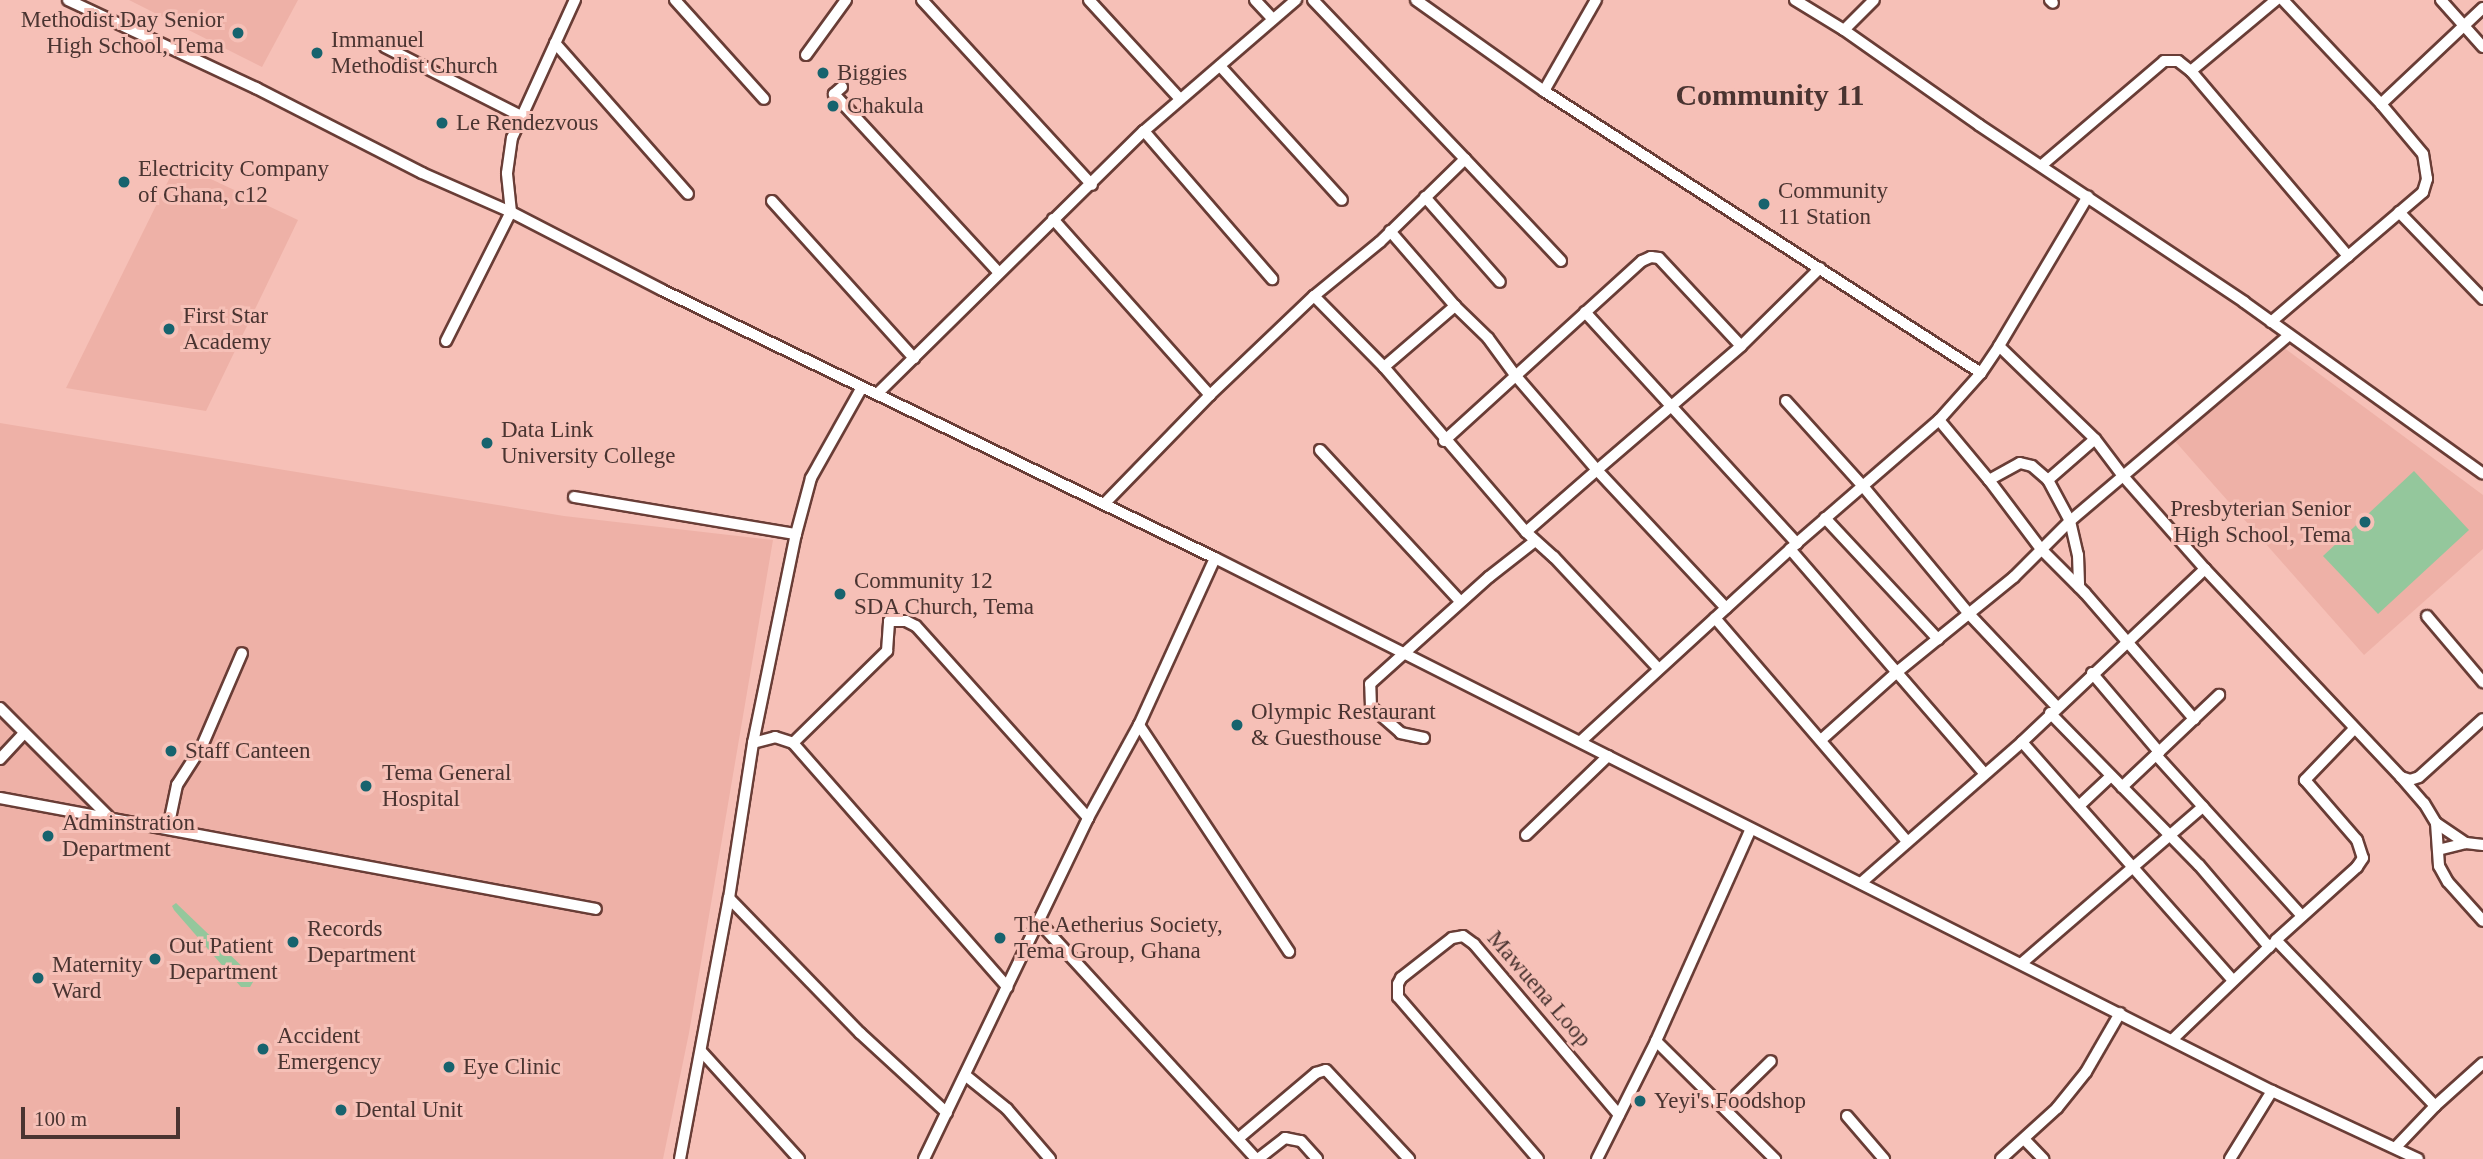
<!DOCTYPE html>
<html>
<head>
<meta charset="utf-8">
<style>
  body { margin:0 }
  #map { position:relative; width:2483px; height:1159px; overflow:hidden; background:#f6c0b7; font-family:Georgia,serif }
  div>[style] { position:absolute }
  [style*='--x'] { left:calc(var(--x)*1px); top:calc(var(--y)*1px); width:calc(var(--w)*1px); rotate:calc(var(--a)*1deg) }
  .built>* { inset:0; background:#eeb1a7 }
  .green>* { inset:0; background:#94c79c }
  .roads { filter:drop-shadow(2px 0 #693d36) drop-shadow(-2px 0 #693d36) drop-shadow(0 2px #693d36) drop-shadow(0 -2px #693d36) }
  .minor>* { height:10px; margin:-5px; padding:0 5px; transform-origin:5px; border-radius:5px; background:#fff }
  .dots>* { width:19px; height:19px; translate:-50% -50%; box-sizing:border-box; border:4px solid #f6c0b7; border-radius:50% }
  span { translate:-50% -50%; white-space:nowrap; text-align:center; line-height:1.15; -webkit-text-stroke:6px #f6c0b7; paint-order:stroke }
  .poi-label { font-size:23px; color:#4a3431 }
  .right { translate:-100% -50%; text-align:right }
  .left { translate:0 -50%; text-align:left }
  .street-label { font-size:23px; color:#4a3431 }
  .district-label { font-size:30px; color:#4a3431; font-weight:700 }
  .scale { position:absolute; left:21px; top:1107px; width:159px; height:32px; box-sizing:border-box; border:4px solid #4a3431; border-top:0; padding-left:9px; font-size:21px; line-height:24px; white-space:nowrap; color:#4a3431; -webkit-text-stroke:5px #f6c0b7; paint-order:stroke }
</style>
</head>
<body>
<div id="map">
  <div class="built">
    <div style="clip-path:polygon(129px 0,298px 0,262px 67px)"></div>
    <div style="clip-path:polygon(177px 163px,298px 220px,206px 411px,66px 388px)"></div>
    <div style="clip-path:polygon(2279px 344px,2483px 495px,2483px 549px,2364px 655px,2174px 440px)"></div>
    <div style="clip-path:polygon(0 423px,564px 516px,773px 540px,689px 1033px,663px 1159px,0 1159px)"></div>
  </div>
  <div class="green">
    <div style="clip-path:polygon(2414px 471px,2469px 530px,2378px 614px,2323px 556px)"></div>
    <div style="clip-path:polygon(176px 903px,250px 974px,253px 982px,250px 987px,241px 987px,174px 910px,172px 906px)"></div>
  </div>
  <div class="roads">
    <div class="minor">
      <div style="--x:68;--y:0;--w:208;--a:25.1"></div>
      <div style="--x:256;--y:88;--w:186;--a:27.1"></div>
      <div style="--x:422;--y:173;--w:97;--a:23.7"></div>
      <div style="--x:511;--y:212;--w:170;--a:27.3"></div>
      <div style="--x:662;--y:290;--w:615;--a:25.86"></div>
      <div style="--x:1215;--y:558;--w:1184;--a:26.76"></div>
      <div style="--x:2272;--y:1091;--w:161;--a:25"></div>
      <div style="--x:675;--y:0;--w:133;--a:48"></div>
      <div style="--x:922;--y:0;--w:251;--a:47.4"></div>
      <div style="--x:1089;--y:0;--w:134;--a:47.4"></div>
      <div style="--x:1255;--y:0;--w:26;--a:47"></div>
      <div style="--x:1416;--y:0;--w:157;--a:35.4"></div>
      <div style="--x:1544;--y:91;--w:520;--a:32.83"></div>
      <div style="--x:1795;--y:0;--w:57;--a:31.5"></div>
      <div style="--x:1844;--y:30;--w:165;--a:35.1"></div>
      <div style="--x:1979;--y:125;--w:319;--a:33.7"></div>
      <div style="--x:2244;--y:302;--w:294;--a:35.7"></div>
      <div style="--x:2050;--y:0;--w:4;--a:45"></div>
      <div style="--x:2441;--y:0;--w:63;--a:48.2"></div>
      <div style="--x:1844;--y:30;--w:42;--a:-45"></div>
      <div style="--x:555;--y:43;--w:201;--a:48.6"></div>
      <div style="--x:385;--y:47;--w:153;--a:26.9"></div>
      <div style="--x:806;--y:55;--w:68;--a:-54"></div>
      <div style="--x:1220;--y:66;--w:181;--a:47.7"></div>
      <div style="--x:2191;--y:71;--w:243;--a:49.7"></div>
      <div style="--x:842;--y:87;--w:11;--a:139"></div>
      <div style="--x:834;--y:94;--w:242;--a:47.3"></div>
      <div style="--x:1544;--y:91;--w:105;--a:-60.3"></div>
      <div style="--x:2381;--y:104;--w:140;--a:-43.3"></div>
      <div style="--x:1144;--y:131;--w:196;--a:49.1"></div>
      <div style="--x:1465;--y:159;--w:140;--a:46.7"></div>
      <div style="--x:2042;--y:165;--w:160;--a:-40.4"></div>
      <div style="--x:2164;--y:61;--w:14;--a:0"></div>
      <div style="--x:2178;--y:61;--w:16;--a:38"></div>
      <div style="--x:2191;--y:71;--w:111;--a:-39.9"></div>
      <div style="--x:1425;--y:197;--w:113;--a:48.6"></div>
      <div style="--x:772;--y:201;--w:212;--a:47.9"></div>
      <div style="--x:2399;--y:212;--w:121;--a:46"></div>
      <div style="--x:1053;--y:219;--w:236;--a:48.3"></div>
      <div style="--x:1210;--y:395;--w:152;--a:134.2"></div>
      <div style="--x:1390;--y:231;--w:99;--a:49.1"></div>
      <div style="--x:1455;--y:306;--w:46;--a:44.1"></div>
      <div style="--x:1488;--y:338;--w:46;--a:53.9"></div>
      <div style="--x:1515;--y:375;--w:125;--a:49.2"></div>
      <div style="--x:1597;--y:470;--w:94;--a:138.9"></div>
      <div style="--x:1314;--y:296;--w:100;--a:45.4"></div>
      <div style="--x:1384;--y:367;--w:218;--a:49.3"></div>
      <div style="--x:1526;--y:532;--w:38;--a:42"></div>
      <div style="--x:1554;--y:557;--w:152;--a:46.9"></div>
      <div style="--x:1585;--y:312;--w:314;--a:47.5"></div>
      <div style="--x:2271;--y:322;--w:200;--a:-40.5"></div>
      <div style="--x:2423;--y:192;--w:14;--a:-73"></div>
      <div style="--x:2427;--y:179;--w:25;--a:-99"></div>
      <div style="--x:2423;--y:154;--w:65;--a:-130"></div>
      <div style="--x:2381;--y:104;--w:143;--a:-133.3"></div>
      <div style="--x:446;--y:341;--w:144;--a:-63.3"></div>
      <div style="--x:511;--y:212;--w:39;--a:-96"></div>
      <div style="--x:507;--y:173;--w:35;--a:-82"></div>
      <div style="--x:512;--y:138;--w:152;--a:-65.5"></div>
      <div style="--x:1999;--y:346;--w:134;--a:44.1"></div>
      <div style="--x:2095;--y:439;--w:46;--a:52.9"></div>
      <div style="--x:2123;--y:476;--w:124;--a:48.6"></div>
      <div style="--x:1384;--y:367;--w:94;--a:-40.7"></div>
      <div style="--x:878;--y:393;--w:373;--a:-44.6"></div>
      <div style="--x:1144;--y:131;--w:201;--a:-40.8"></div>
      <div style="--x:1210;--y:395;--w:144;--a:-43.6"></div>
      <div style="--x:1314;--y:296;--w:85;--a:-39.3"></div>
      <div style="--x:1380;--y:242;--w:119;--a:-44.3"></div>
      <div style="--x:1465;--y:159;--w:220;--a:-133.7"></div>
      <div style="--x:1786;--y:401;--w:113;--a:47.9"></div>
      <div style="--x:1862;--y:485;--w:169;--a:50.3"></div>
      <div style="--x:1970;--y:615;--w:127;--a:46.6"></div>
      <div style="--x:1939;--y:420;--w:78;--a:50.2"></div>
      <div style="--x:1989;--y:480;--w:35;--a:-29"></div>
      <div style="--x:2020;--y:463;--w:12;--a:14"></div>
      <div style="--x:2032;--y:466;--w:21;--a:41"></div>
      <div style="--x:2048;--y:480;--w:47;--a:61.8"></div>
      <div style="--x:2070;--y:521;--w:35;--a:77"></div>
      <div style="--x:2078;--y:555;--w:32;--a:88"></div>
      <div style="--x:1444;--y:441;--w:268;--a:-42.3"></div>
      <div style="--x:1642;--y:261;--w:10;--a:-24"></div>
      <div style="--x:1651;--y:257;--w:8;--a:7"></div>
      <div style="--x:1659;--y:258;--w:120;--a:47"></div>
      <div style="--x:1320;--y:450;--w:207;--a:47.2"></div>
      <div style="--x:1989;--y:480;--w:86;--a:53"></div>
      <div style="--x:2041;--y:549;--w:62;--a:45"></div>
      <div style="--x:2085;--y:593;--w:167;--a:49.1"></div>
      <div style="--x:2048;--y:480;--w:62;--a:-41.1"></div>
      <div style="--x:574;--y:497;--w:225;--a:9.5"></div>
      <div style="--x:1825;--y:518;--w:166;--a:47"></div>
      <div style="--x:1790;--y:549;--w:296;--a:49.1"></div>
      <div style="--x:1726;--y:608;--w:189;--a:-133.1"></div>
      <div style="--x:1597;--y:470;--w:190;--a:-40.7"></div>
      <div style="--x:1741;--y:346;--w:111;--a:-44.6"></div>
      <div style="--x:2427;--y:616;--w:87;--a:49.7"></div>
      <div style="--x:1715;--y:618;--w:294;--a:49.3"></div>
      <div style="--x:2092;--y:673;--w:104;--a:49.7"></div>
      <div style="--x:0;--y:708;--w:153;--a:45"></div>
      <div style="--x:2050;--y:713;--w:213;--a:45.6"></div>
      <div style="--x:2199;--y:865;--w:108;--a:49.5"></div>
      <div style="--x:1139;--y:725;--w:272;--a:56.5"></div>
      <div style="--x:2354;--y:729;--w:71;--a:133.9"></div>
      <div style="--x:2305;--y:780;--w:79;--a:49.1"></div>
      <div style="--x:2357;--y:840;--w:19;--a:72"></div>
      <div style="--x:2363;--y:858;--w:11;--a:124"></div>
      <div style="--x:2357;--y:867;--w:109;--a:138"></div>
      <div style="--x:2276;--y:940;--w:230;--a:46.2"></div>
      <div style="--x:1424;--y:738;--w:24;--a:-168"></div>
      <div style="--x:1401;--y:733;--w:40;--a:-139"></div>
      <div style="--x:1371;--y:707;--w:23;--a:-92"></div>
      <div style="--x:1370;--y:684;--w:160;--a:-42"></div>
      <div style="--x:1489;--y:577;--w:58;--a:-38"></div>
      <div style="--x:1821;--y:740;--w:102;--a:-41.8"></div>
      <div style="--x:1897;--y:672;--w:151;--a:-39.1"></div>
      <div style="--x:2014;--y:577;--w:79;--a:-45"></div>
      <div style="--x:2070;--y:521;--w:286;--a:-40.3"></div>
      <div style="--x:1581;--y:741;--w:293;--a:-42.5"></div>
      <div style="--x:1797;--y:543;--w:188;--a:-40.9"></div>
      <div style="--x:1939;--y:420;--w:63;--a:-48.2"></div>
      <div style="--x:1981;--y:373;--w:32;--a:-56"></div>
      <div style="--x:1999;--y:346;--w:174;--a:-59.3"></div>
      <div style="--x:2022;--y:742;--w:317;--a:48.5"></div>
      <div style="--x:753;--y:743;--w:23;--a:-15"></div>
      <div style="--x:775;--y:737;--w:19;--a:18"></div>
      <div style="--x:793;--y:743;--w:325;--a:48.7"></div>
      <div style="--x:793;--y:743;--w:132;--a:-44.4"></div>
      <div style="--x:887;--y:651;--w:30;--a:-86"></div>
      <div style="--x:889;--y:621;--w:17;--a:0"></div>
      <div style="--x:906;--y:621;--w:11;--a:27"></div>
      <div style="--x:916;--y:626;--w:258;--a:48.1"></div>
      <div style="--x:2156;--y:755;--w:217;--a:47.8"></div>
      <div style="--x:0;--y:759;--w:35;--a:-47"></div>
      <div style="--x:2401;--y:777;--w:35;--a:49"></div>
      <div style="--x:2424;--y:803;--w:23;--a:59"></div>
      <div style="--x:2436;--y:823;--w:43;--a:86"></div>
      <div style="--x:2439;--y:866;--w:18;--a:61"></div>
      <div style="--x:2448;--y:882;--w:52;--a:48.1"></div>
      <div style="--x:2122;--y:787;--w:134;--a:-43.5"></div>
      <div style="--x:0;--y:798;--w:606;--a:10.55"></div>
      <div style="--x:2079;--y:806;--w:44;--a:-43.2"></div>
      <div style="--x:2436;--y:823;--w:36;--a:34"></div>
      <div style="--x:168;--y:828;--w:44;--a:-78.2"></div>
      <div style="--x:177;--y:785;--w:46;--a:-57.3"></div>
      <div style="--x:202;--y:746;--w:101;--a:-66.7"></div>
      <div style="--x:1526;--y:835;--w:114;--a:-43.9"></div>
      <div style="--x:2438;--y:850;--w:29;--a:-14"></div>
      <div style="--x:2466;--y:843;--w:17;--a:7"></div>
      <div style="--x:1861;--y:883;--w:214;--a:-41.2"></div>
      <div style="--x:2022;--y:742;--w:252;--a:-43.4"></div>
      <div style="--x:2205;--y:569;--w:286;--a:46.7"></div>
      <div style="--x:2401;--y:777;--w:9;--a:18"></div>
      <div style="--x:2410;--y:780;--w:9;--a:-18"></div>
      <div style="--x:2419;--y:777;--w:86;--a:-42.2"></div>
      <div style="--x:729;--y:898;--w:188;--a:45.9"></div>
      <div style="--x:860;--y:1033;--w:118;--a:42.6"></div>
      <div style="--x:1039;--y:922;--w:321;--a:47.5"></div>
      <div style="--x:2022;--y:963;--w:239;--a:-40.8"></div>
      <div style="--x:2173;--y:1039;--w:137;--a:-43.8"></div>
      <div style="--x:1656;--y:1041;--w:168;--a:44.8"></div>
      <div style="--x:701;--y:1051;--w:146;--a:47.8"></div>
      <div style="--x:965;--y:1075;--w:54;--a:39"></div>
      <div style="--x:1007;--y:1109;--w:66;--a:49.3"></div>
      <div style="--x:1725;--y:1106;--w:64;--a:-44.4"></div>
      <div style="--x:1847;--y:1116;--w:57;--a:49.3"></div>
      <div style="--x:1239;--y:1138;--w:101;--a:-40.2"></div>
      <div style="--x:1316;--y:1073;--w:10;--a:-17"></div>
      <div style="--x:1326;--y:1070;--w:122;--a:47"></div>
      <div style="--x:2024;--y:1139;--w:28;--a:46"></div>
      <div style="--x:2396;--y:1147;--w:57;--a:-46.4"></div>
      <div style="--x:2435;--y:1106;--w:64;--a:-41.9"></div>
      <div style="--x:680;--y:1159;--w:266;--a:-79.4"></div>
      <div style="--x:729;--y:898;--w:157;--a:-81.2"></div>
      <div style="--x:753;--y:743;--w:213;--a:-78.4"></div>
      <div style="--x:796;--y:534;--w:58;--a:-75"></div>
      <div style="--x:811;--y:478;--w:104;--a:-60.7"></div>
      <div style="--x:924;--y:1159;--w:378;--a:-64.3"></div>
      <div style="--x:1088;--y:818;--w:106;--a:-61.3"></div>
      <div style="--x:1139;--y:725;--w:183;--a:-65.5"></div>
      <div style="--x:1258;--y:1159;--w:34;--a:-38"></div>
      <div style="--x:1285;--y:1138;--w:16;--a:11"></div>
      <div style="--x:1301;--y:1141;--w:24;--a:48"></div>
      <div style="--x:1538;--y:1159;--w:214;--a:-130.8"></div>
      <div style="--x:1398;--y:997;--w:13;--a:-90"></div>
      <div style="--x:1398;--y:984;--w:7;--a:-63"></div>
      <div style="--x:1401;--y:978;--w:65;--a:-38.1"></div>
      <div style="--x:1452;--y:938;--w:11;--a:-10"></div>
      <div style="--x:1463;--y:936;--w:14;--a:36"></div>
      <div style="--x:1474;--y:944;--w:224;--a:49.7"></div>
      <div style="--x:1597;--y:1159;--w:132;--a:-63.4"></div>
      <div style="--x:1656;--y:1041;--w:232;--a:-65.9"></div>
      <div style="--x:2001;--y:1159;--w:76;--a:-42.3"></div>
      <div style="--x:2057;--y:1108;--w:46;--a:-51.1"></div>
      <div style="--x:2086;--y:1072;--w:68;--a:-60"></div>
      <div style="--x:2230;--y:1159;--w:80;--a:-58.3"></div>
    </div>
  </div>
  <div class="dots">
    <div style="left:238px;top:33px;background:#17636e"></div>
    <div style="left:317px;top:53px;background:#17636e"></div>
    <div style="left:823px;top:73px;background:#17636e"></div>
    <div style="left:833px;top:106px;background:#17636e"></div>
    <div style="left:442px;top:123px;background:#17636e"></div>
    <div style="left:124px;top:182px;background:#17636e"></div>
    <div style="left:1764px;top:204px;background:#17636e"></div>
    <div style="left:169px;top:329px;background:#17636e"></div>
    <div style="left:487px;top:443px;background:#17636e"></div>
    <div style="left:2365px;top:522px;background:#17636e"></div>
    <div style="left:840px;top:594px;background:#17636e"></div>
    <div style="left:1237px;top:725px;background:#17636e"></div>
    <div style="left:171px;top:751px;background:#17636e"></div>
    <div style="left:366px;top:786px;background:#17636e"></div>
    <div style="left:48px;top:836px;background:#17636e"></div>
    <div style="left:1000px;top:938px;background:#17636e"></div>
    <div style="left:293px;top:942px;background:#17636e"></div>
    <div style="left:155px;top:959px;background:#17636e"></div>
    <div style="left:38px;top:978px;background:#17636e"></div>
    <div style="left:263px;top:1049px;background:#17636e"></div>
    <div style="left:449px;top:1067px;background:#17636e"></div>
    <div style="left:1640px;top:1101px;background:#17636e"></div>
    <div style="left:341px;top:1110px;background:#17636e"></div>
  </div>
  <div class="poi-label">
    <span class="right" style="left:224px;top:33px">Methodist Day Senior<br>High School, Tema</span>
    <span class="left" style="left:331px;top:53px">Immanuel<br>Methodist Church</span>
    <span class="left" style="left:837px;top:73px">Biggies</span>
    <span class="left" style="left:847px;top:106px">Chakula</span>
    <span class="left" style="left:456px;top:123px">Le Rendezvous</span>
    <span class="left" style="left:138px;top:182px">Electricity Company<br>of Ghana, c12</span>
    <span class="left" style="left:1778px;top:204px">Community<br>11 Station</span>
    <span class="left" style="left:183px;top:329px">First Star<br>Academy</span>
    <span class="left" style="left:501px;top:443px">Data Link<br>University College</span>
    <span class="right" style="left:2351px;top:522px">Presbyterian Senior<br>High School, Tema</span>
    <span class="left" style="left:854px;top:594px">Community 12<br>SDA Church, Tema</span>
    <span class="left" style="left:1251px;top:725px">Olympic Restaurant<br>&amp; Guesthouse</span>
    <span class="left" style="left:185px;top:751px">Staff Canteen</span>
    <span class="left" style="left:382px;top:786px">Tema General<br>Hospital</span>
    <span class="left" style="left:62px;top:836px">Adminstration<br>Department</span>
    <span class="left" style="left:1014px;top:938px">The Aetherius Society,<br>Tema Group, Ghana</span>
    <span class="left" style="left:307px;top:942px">Records<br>Department</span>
    <span class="left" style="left:169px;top:959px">Out Patient<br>Department</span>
    <span class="left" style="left:52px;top:978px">Maternity<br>Ward</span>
    <span class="left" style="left:277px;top:1049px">Accident<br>Emergency</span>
    <span class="left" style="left:463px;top:1067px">Eye Clinic</span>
    <span class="left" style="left:1654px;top:1101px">Yeyi's Foodshop</span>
    <span class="left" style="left:355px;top:1110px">Dental Unit</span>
  </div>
  <div class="street-label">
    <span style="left:1539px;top:989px;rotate:49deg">Mawuena Loop</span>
  </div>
  <div class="district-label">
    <span style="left:1770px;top:95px">Community 11</span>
  </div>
  <div class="scale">100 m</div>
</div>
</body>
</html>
